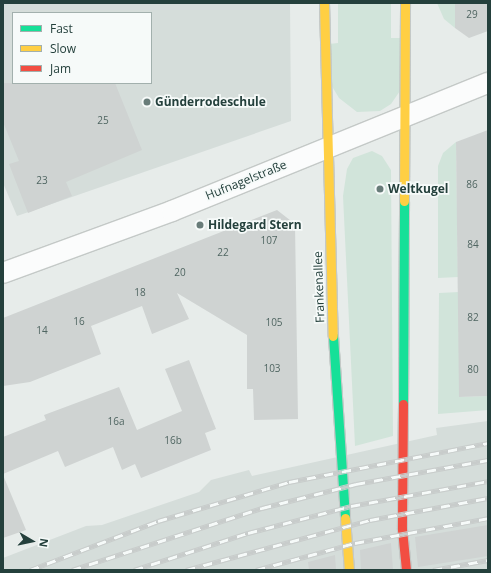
<!DOCTYPE html>
<html>
<head>
<meta charset="utf-8">
<style>
  body { margin:0 }
  #map { position:relative; width:491px; height:573px; overflow:hidden; background:#e7ecea; font-family:"Open Sans",sans-serif }
  div>[style] { position:absolute }
  [style*='--x'] { left:calc(var(--x)*1px); top:calc(var(--y)*1px); width:calc(var(--w)*1px); rotate:calc(var(--a)*1deg) }
  .built>* { inset:0; background:#d5ddda }
  .green>* { inset:0; background:#d1e4da }
  .building>* { inset:0; background:#cfd3d2 }
  .roads { filter:drop-shadow(1px 0 #c4c9c7) drop-shadow(-1px 0 #c4c9c7) drop-shadow(0 1px #c4c9c7) drop-shadow(0 -1px #c4c9c7) }
  .street>* { height:20px; margin:-10px; padding:0 10px; transform-origin:10px; border-radius:10px; background:#fbfcfc }
  .fast>* { height:9px; margin:-4.5px; padding:0 4.5px; transform-origin:4.5px; border-radius:4.5px; background:#16e098 }
  .slow>* { height:9px; margin:-4.5px; padding:0 4.5px; transform-origin:4.5px; border-radius:4.5px; background:#ffcf43 }
  .jam>* { height:9px; margin:-4.5px; padding:0 4.5px; transform-origin:4.5px; border-radius:4.5px; background:#f24e42 }
  .rail>* { height:4.5px; margin-top:-2.25px; transform-origin:0; background:repeating-linear-gradient(90deg,#f6faf9 0 9px,#c8cccb 0 18px); box-sizing:border-box; border-block:1px solid #c8cccb }
  .dots>* { width:11px; height:11px; translate:-50% -50%; box-sizing:border-box; border:2px solid #f6faf9; border-radius:50% }
  span { translate:-50% -50%; white-space:nowrap; text-align:center; line-height:1.15; -webkit-text-stroke:3.5px #f6faf9; paint-order:stroke }
  .number-label { font-size:10px; color:#506662 }
  .number-label span { -webkit-text-stroke-width:0 }
  .poi-label { font-size:12px; color:#24403c; font-weight:700 }
  .left { translate:0 -50%; text-align:left }
  .street-label { font-size:12px; color:#24403c }
  .frame { position:absolute; inset:0; border:4px solid #24403c; pointer-events:none }
  .legend { position:absolute; left:12px; top:12px; width:140px; height:72px; box-sizing:border-box; background:#f6faf9; border:1px solid #a2b0ad; margin:0; padding:5px 7px; list-style:none; font-size:12px; color:#24403c }
  .legend li { display:flex; align-items:center; gap:8px; height:20px }
  .legend b { width:20px; border:1px solid #a2b0ad }
  .north { position:absolute; left:12px; top:521px; width:40px; height:40px; -webkit-text-stroke:3px #f6faf9; paint-order:stroke; rotate:99deg; font-size:11px; font-weight:700; line-height:16px; text-align:center; color:#24403c }
  .north::after { content:''; display:block; margin:auto; width:14px; height:18px; background:#24403c; clip-path:polygon(50% 0,100% 100%,50% 72%,0 100%) }
</style>
</head>
<body>
<div id="map">
  <div class="built">
    <div style="clip-path:polygon(evenodd,3px 3px,290px 3px,291px 121px,17px 216px,3px 183px,3px 3px,13px 13px,151px 13px,151px 83px,13px 83px,13px 13px)"></div>
    <div style="clip-path:polygon(488px 421px,488px 570px,3px 570px,3px 558px,86px 526px,102px 525px,199px 492px,211px 480px,249px 470px,252px 476px,437px 435px,436px 428px)"></div>
  </div>
  <div class="green">
    <div style="clip-path:polygon(338px 3px,391px 3px,391px 38px,401px 38px,402px 88px,391px 104px,380px 111px,357px 112px,339px 98px,330px 83px,329px 44px,338px 43px)"></div>
    <div style="clip-path:polygon(437px 3px,455px 3px,455px 28px,444px 19px)"></div>
    <div style="clip-path:polygon(456px 142px,458px 277px,438px 278px,438px 166px,443px 153px)"></div>
    <div style="clip-path:polygon(372px 151px,382px 156px,391px 170px,393px 436px,355px 446px,343px 196px,347px 169px,353px 158px)"></div>
    <div style="clip-path:polygon(459px 292px,459px 397px,488px 396px,488px 410px,438px 414px,439px 293px)"></div>
  </div>
  <div class="building">
    <div style="clip-path:polygon(455px 3px,488px 3px,488px 31px,469px 38px,455px 28px)"></div>
    <div style="clip-path:polygon(3px 83px,115px 83px,142px 150px,66px 182px,72px 196px,28px 213px,9px 164px,19px 161px,3px 122px)"></div>
    <div style="clip-path:polygon(488px 130px,488px 396px,459px 397px,456px 142px)"></div>
    <div style="clip-path:polygon(277px 210px,295px 224px,298px 419px,254px 420px,253px 389px,247px 389px,247px 335px,177px 293px,189px 319px,152px 334px,142px 306px,91px 326px,101px 354px,30px 382px,3px 386px,3px 318px)"></div>
    <div style="clip-path:polygon(189px 360px,216px 429px,205px 433px,211px 450px,141px 478px,135px 464px,122px 470px,113px 447px,65px 467px,58px 451px,3px 474px,3px 437px,46px 420px,44px 415px,119px 387px,137px 430px,182px 411px,165px 369px)"></div>
    <div style="clip-path:polygon(3px 475px,26px 530px,3px 538px)"></div>
    <div style="clip-path:polygon(488px 525px,488px 556px,418px 567px,415px 537px)"></div>
    <div style="clip-path:polygon(391px 543px,393px 570px,361px 570px,360px 550px)"></div>
    <div style="clip-path:polygon(335px 555px,336px 570px,309px 570px,308px 562px)"></div>
  </div>
  <div class="roads">
    <div class="street">
      <div style="--x:3;--y:273;--w:180;--a:-20.1"></div>
      <div style="--x:172;--y:211;--w:341;--a:-22.1"></div>
    </div>
    <div class="fast">
      <div style="--x:333;--y:336;--w:182;--a:86.2"></div>
      <div style="--x:403;--y:404;--w:203;--a:-89.7"></div>
    </div>
    <div class="slow">
      <div style="--x:324;--y:3;--w:333;--a:88.5"></div>
      <div style="--x:404;--y:201;--w:198;--a:-89.7"></div>
      <div style="--x:345;--y:518;--w:52;--a:85.6"></div>
    </div>
    <div class="jam">
      <div style="--x:403;--y:404;--w:125;--a:90.5"></div>
      <div style="--x:402;--y:529;--w:41;--a:84.4"></div>
    </div>
  </div>
  <div class="rail">
    <div style="--x:30;--y:570;--w:137;--a:-20.9"></div>
    <div style="--x:158;--y:521;--w:137;--a:-16.6"></div>
    <div style="--x:289;--y:482;--w:203;--a:-11.1"></div>
    <div style="--x:72;--y:570;--w:200;--a:-18.1"></div>
    <div style="--x:262;--y:508;--w:97;--a:-14.3"></div>
    <div style="--x:356;--y:484;--w:134;--a:-10.3"></div>
    <div style="--x:134;--y:570;--w:120;--a:-18"></div>
    <div style="--x:248;--y:533;--w:106;--a:-14.7"></div>
    <div style="--x:351;--y:506;--w:139;--a:-10.3"></div>
    <div style="--x:186;--y:570;--w:191;--a:-15.2"></div>
    <div style="--x:370;--y:520;--w:120;--a:-10.6"></div>
    <div style="--x:256;--y:570;--w:103;--a:-15.3"></div>
    <div style="--x:355;--y:543;--w:135;--a:-10.6"></div>
    <div style="--x:433;--y:570;--w:56;--a:-10.3"></div>
  </div>
  <div class="dots">
    <div style="left:147px;top:102px;background:#687c79"></div>
    <div style="left:380px;top:189px;background:#687c79"></div>
    <div style="left:200px;top:225px;background:#687c79"></div>
  </div>
  <div class="number-label">
    <span style="left:472px;top:15px">29</span>
    <span style="left:103px;top:121px">25</span>
    <span style="left:42px;top:181px">23</span>
    <span style="left:472px;top:185px">86</span>
    <span style="left:269px;top:241px">107</span>
    <span style="left:473px;top:245px">84</span>
    <span style="left:223px;top:253px">22</span>
    <span style="left:180px;top:273px">20</span>
    <span style="left:140px;top:293px">18</span>
    <span style="left:473px;top:318px">82</span>
    <span style="left:79px;top:322px">16</span>
    <span style="left:274px;top:323px">105</span>
    <span style="left:42px;top:331px">14</span>
    <span style="left:272px;top:369px">103</span>
    <span style="left:473px;top:370px">80</span>
    <span style="left:116px;top:422px">16a</span>
    <span style="left:173px;top:441px">16b</span>
  </div>
  <div class="poi-label">
    <span class="left" style="left:155px;top:102px">Günderrodeschule</span>
    <span class="left" style="left:388px;top:189px">Weltkugel</span>
    <span class="left" style="left:208px;top:225px">Hildegard Stern</span>
  </div>
  <div class="street-label">
    <span style="left:246px;top:180px;rotate:-22deg">Hufnagelstraße</span>
    <span style="left:319px;top:287px;rotate:-92deg">Frankenallee</span>
  </div>
  <div class="frame"></div>
  <ul class="legend">
  <li><b style="height:5px;background:#16e098"></b>Fast</li>
  <li><b style="height:5px;background:#ffcf43"></b>Slow</li>
  <li><b style="height:5px;background:#f24e42"></b>Jam</li>
  </ul>
  <div class="north">N</div>
</div>
</body>
</html>
